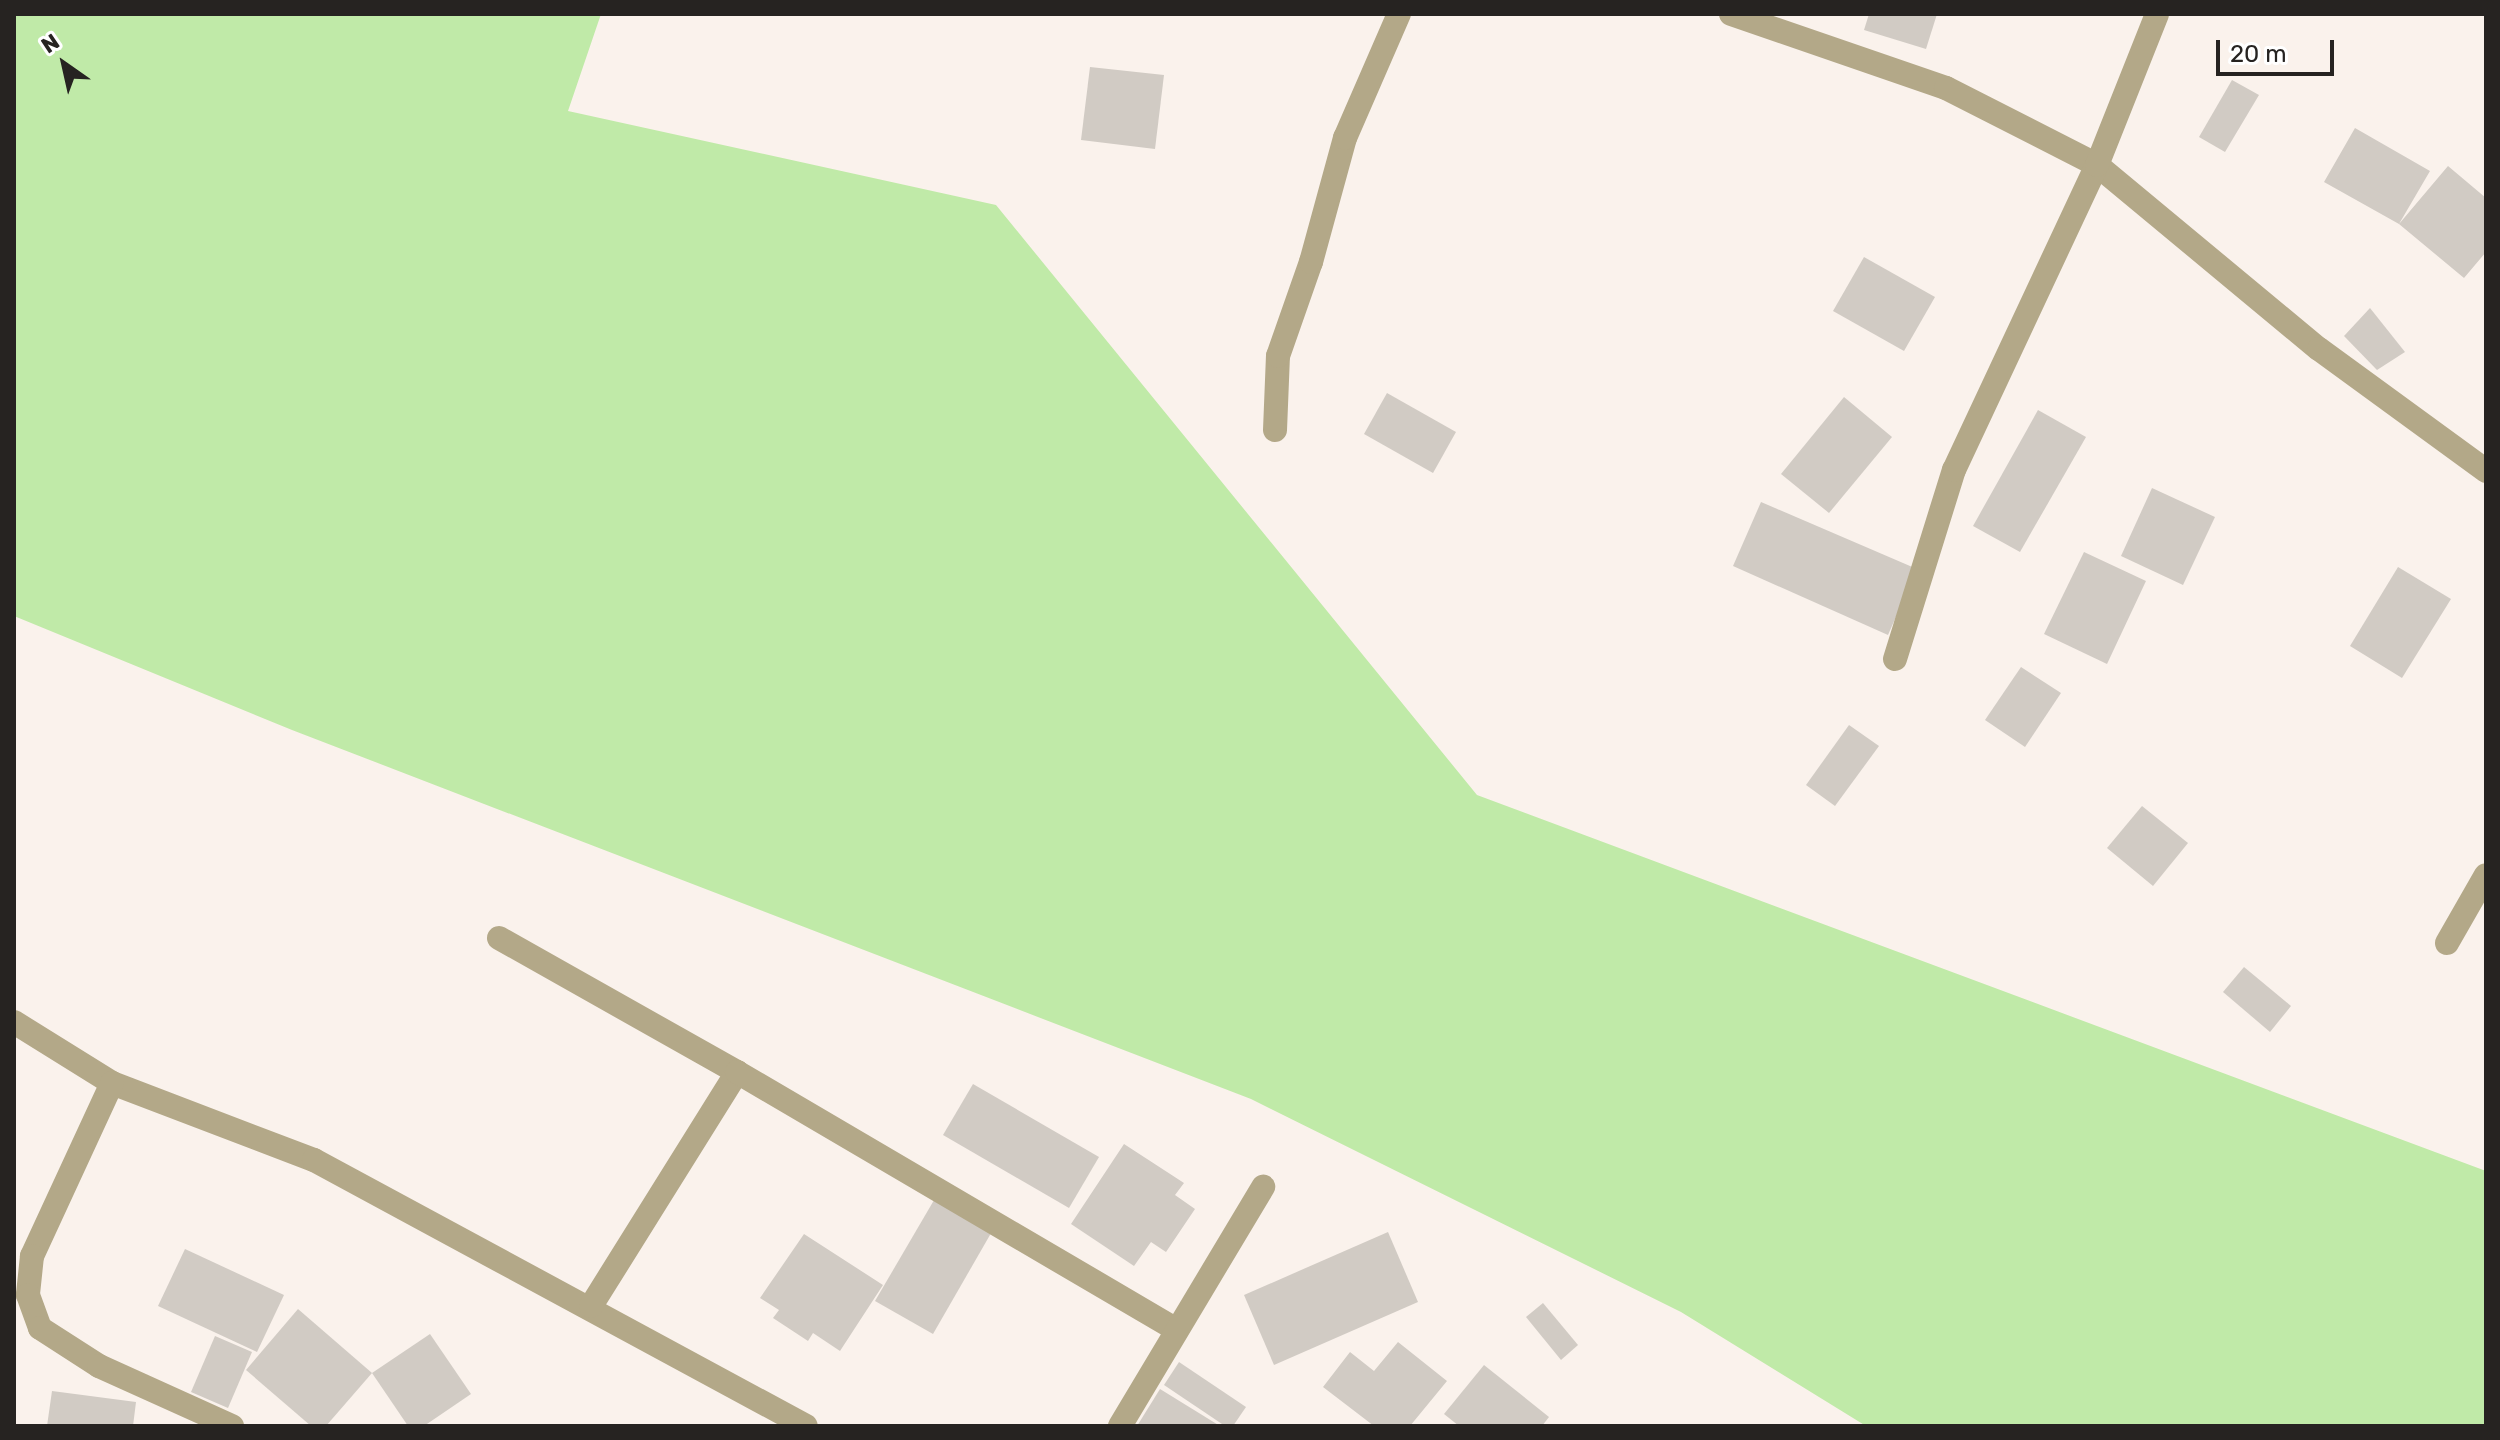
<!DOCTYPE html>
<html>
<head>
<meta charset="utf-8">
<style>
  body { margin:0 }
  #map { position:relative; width:2500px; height:1440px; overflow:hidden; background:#faf2ec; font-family:Rubik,sans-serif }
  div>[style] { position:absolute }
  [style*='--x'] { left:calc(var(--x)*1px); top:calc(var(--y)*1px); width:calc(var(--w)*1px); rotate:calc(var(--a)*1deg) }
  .green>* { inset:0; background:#c0eaa8 }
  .building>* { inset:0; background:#d1cbc4 }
  .street>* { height:24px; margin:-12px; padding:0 12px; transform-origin:12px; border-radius:12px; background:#b3a888 }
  span { translate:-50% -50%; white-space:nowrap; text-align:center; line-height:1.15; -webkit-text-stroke:6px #fff; paint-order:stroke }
  .frame { position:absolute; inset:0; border:16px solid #262321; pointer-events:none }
  .north { position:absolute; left:24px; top:24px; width:80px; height:80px; -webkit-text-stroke:6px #fff; paint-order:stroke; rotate:326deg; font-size:22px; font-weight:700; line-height:32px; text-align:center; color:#262321 }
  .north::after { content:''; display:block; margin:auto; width:28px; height:36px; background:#262321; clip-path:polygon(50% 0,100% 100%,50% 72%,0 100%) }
  .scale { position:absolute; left:2216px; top:40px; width:118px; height:36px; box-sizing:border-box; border:4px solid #262321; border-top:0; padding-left:10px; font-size:24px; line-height:28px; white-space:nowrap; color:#262321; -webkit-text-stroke:6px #fff; paint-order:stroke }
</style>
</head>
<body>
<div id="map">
  <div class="green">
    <div style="clip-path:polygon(14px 14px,601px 14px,568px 111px,996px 205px,1477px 795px,2486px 1171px,2486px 1426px,1866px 1426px,1681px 1312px,1251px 1099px,292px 730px,14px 616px)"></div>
  </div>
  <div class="building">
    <div style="clip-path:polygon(1869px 14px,1937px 14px,1926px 49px,1864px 30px)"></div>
    <div style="clip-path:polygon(1090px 67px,1164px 75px,1155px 149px,1081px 140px)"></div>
    <div style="clip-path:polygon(2232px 80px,2259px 95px,2225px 152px,2199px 137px)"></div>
    <div style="clip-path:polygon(2355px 128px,2430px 171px,2399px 224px,2448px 166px,2486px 198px,2486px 252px,2464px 278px,2399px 224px,2324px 182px)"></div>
    <div style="clip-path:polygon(1864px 257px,1935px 297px,1904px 351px,1833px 311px)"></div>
    <div style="clip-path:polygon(2370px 308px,2405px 352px,2377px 370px,2344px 336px)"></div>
    <div style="clip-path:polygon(1387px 393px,1456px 432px,1433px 473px,1364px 434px)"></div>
    <div style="clip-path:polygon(1844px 397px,1892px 437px,1829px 513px,1781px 474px)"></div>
    <div style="clip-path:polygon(2038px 410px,2086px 437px,2020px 552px,1973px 526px)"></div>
    <div style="clip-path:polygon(2152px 488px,2215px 517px,2183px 585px,2121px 556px)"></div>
    <div style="clip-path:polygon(1761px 502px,1917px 569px,1888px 635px,1733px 566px)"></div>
    <div style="clip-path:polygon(2084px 552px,2146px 581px,2107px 664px,2044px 634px)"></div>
    <div style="clip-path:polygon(2398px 567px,2451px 599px,2402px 678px,2350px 646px)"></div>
    <div style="clip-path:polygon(2021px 667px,2061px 693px,2025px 747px,1985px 720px)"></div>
    <div style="clip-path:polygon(1849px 725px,1879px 746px,1835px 806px,1806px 785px)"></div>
    <div style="clip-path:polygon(2142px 806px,2188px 843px,2153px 886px,2107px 848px)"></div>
    <div style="clip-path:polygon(2244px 967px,2291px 1006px,2270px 1032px,2223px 992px)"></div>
    <div style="clip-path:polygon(973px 1084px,1099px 1157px,1069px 1208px,943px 1135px)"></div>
    <div style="clip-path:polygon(1124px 1144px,1184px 1183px,1175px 1195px,1195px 1209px,1166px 1252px,1151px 1242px,1134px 1266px,1071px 1224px)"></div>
    <div style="clip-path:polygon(937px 1195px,994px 1228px,933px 1334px,875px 1301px)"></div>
    <div style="clip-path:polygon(1388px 1232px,1418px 1302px,1274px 1365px,1244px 1295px)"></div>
    <div style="clip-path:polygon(804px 1234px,883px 1285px,840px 1351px,813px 1333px,808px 1341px,773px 1318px,779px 1310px,760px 1298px)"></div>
    <div style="clip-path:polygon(185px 1249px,284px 1295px,257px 1352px,158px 1306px)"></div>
    <div style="clip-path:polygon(1543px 1303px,1578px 1345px,1561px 1360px,1526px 1317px)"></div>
    <div style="clip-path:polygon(298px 1309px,372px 1373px,326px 1426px,311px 1426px,246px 1370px)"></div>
    <div style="clip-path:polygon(430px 1334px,471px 1394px,424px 1426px,408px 1426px,372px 1373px)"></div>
    <div style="clip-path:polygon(215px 1336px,252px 1352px,228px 1408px,191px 1392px)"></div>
    <div style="clip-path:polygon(1398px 1342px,1447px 1381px,1410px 1426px,1374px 1426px,1323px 1387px,1350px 1352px,1374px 1371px)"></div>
    <div style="clip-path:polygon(1179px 1362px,1246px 1407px,1233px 1426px,1225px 1426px,1164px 1385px)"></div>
    <div style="clip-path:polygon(1484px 1365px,1549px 1417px,1542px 1426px,1459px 1426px,1444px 1414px)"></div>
    <div style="clip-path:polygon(1160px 1389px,1220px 1426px,1137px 1426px)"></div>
    <div style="clip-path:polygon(52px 1391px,136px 1402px,133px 1426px,47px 1426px)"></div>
  </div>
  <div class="street">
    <div style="--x:1731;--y:14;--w:227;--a:19"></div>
    <div style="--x:1946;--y:88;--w:169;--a:27"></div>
    <div style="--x:2097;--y:165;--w:288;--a:39.7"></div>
    <div style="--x:2319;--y:349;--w:207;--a:36.1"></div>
    <div style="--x:1275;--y:430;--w:74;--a:-87.7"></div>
    <div style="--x:1278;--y:356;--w:100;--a:-70.7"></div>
    <div style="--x:1311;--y:262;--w:129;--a:-74.7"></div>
    <div style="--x:1345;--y:138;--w:135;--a:-66.5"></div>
    <div style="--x:1895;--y:659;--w:198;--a:-72.7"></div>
    <div style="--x:1954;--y:470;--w:337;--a:-64.9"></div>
    <div style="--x:2097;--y:165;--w:162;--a:-68.3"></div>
    <div style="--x:499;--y:938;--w:273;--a:29.4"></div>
    <div style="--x:2447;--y:943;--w:78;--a:-60.2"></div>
    <div style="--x:14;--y:1022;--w:115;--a:31.9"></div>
    <div style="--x:112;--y:1083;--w:216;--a:20.9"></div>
    <div style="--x:314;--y:1160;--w:559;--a:28.4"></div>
    <div style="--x:112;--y:1083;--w:191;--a:114.8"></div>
    <div style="--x:32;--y:1256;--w:39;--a:96"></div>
    <div style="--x:28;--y:1295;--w:35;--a:70"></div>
    <div style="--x:40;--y:1328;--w:70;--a:32.8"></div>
    <div style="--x:99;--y:1366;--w:146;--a:24.3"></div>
    <div style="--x:591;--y:1306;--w:276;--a:-58"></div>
    <div style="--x:737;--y:1072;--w:510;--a:30.39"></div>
    <div style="--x:1120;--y:1426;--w:279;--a:-59.1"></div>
  </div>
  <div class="frame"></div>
  <div class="north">N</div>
  <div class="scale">20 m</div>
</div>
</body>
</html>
